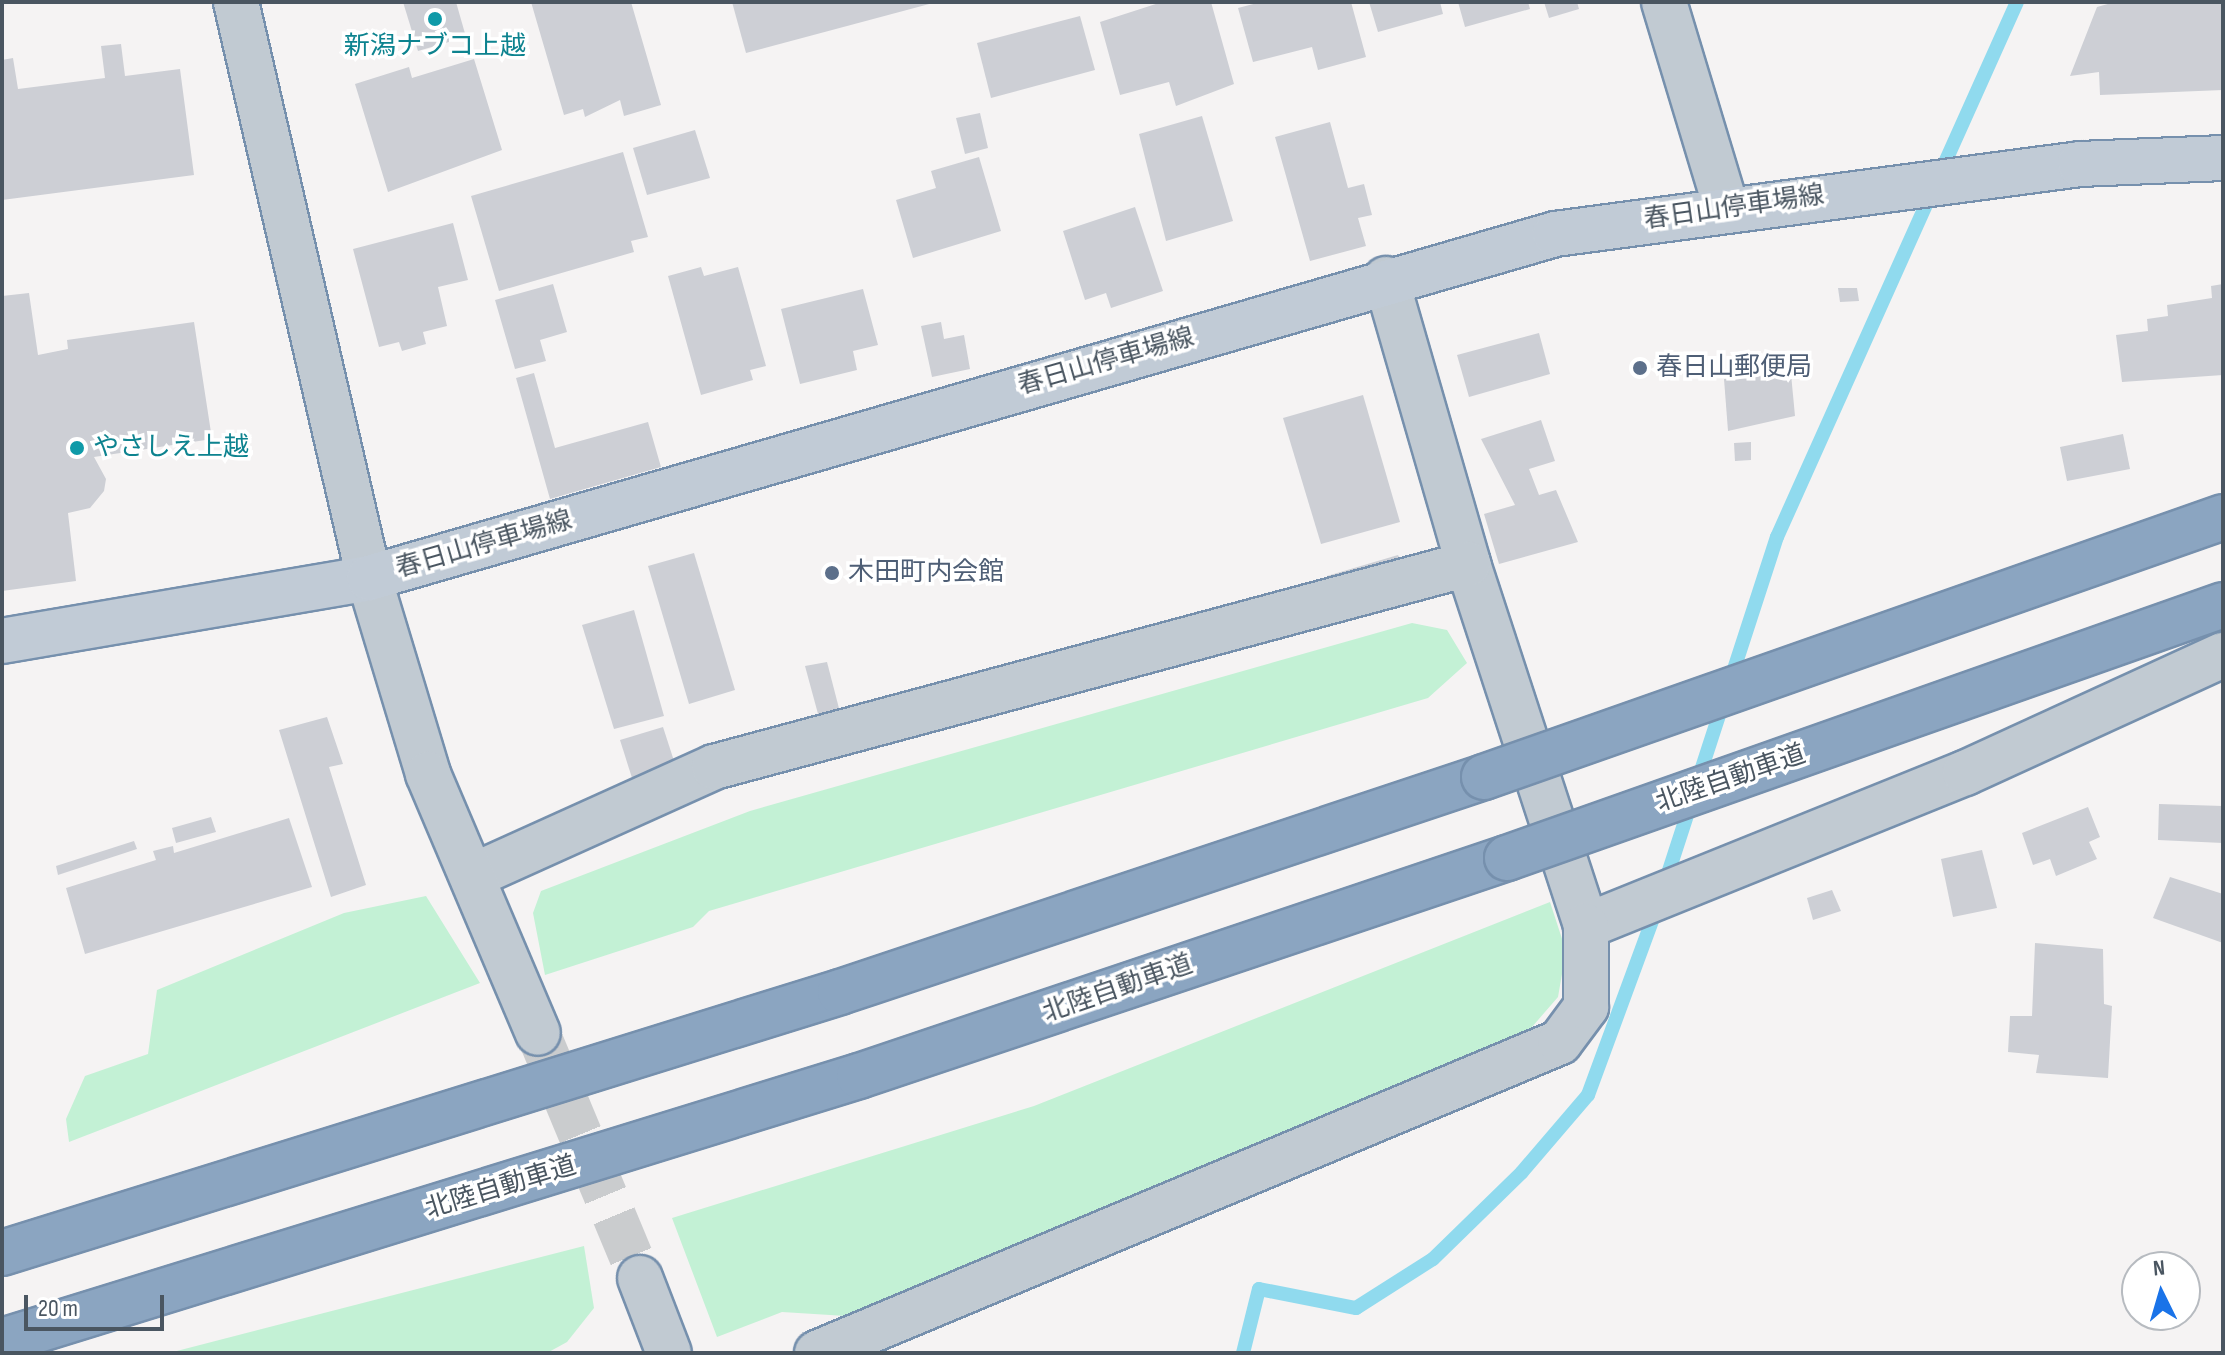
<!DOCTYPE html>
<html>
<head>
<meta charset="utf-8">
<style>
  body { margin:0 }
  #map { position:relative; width:2225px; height:1355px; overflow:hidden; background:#f5f3f3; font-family:"Sofia Sans Condensed","Noto Sans JP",sans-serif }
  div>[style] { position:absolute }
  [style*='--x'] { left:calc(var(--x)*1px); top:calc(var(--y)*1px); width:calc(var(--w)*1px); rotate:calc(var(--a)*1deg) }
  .green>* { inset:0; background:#c3f1d5 }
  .stream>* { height:14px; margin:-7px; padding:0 7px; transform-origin:7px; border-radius:7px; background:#90daee }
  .building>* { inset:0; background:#cdcfd5 }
  .tertiary-tunnel>* { height:44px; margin-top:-22px; transform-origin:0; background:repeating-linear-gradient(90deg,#caccce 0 44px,transparent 0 66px) }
  .roads { filter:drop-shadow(2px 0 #7690ad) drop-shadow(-2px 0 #7690ad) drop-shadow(0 2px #7690ad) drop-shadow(0 -2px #7690ad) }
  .minor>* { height:44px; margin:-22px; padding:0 22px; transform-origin:22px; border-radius:22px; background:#c1cad2 }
  .tertiary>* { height:44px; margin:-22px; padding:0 22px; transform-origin:22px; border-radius:22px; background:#c1cad2 }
  .secondary>* { height:44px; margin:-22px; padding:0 22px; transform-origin:22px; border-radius:22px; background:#c1cbd6 }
  .motorway>* { height:44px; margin:-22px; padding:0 22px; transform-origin:22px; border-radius:22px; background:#8ba5c1 }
  .bridges { filter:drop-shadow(2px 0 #7690ad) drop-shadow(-2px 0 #7690ad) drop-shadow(0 2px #7690ad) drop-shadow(0 -2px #7690ad) }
  .motorway-bridge>* { height:44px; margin:-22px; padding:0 22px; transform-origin:22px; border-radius:22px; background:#8ba5c1 }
  .dots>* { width:22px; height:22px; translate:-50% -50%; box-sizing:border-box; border:4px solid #fff; border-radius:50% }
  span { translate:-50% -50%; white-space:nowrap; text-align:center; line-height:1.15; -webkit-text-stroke:7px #fff; paint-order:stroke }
  .culture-label { font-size:26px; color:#0d838f }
  .left { translate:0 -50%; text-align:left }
  .street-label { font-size:26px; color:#4a5661 }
  .service-label { font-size:26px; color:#4e5e75 }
  .frame { position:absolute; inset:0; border:4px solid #4a5661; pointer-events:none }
  .north { position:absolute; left:2121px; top:1251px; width:80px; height:80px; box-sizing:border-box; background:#fff; border:2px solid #b7bbc0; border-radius:50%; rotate:355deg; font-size:22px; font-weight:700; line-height:32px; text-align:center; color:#4a5661 }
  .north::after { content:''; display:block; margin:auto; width:28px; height:36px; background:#1a73e8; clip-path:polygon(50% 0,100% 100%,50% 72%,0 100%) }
  .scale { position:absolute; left:24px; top:1295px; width:140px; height:36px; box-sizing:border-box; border:4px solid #4a5661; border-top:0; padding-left:10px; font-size:24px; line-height:28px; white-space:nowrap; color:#4a5661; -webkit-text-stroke:6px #fff; paint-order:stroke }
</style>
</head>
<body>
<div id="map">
  <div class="green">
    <div style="clip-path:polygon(1412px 623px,1447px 630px,1467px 663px,1428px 698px,709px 911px,693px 927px,545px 975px,533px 913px,541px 891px,750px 811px)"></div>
    <div style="clip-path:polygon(426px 896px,480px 983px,69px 1142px,66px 1119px,85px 1076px,148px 1054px,157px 990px,344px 913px)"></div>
    <div style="clip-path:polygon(1550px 902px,1566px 951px,1558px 997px,1525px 1035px,846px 1316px,782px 1312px,717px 1337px,672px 1218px,1034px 1106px)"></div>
    <div style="clip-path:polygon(584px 1246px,594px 1308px,567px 1342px,547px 1353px,169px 1353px)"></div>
  </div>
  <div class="stream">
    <div style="--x:1697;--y:783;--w:259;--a:-72"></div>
    <div style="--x:1777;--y:537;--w:586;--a:-65.84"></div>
    <div style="--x:1664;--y:886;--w:87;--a:-72"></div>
    <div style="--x:1243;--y:1353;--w:66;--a:-76"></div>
    <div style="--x:1259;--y:1289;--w:99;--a:11.1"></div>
    <div style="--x:1356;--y:1308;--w:91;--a:-32.5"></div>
    <div style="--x:1433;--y:1259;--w:124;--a:-44.3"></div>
    <div style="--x:1522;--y:1172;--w:101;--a:-49.4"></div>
    <div style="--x:1588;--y:1095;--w:202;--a:-69.8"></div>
  </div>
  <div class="building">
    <div style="clip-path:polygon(403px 2px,456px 2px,466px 37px,418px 51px)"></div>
    <div style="clip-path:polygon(531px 2px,631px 2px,661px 105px,624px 116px,620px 100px,585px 117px,583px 109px,564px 115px)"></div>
    <div style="clip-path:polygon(732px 2px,933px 2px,933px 3px,746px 53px)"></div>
    <div style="clip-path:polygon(1162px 2px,1211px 2px,1234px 84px,1176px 106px,1169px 82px,1120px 95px,1100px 22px)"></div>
    <div style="clip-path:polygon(1261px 2px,1351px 2px,1366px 57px,1318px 70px,1312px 47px,1253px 62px,1238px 8px)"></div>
    <div style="clip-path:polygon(1369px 2px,1440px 2px,1443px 14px,1378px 32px)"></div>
    <div style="clip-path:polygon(1458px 2px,1528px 2px,1530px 9px,1465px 27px)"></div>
    <div style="clip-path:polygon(1544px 2px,1577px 2px,1579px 9px,1549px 18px)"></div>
    <div style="clip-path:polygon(2115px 2px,2223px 2px,2223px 90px,2100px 95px,2099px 72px,2070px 76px,2097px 7px)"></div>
    <div style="clip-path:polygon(1080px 16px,1095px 70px,991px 98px,977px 43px)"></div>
    <div style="clip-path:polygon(121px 44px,125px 76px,180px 69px,194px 175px,2px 200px,2px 60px,13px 58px,18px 89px,105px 78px,101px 46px)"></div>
    <div style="clip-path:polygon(474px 59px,502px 150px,388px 192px,355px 84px,409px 67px,412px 78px)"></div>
    <div style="clip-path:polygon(980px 113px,988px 148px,965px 154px,956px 118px)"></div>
    <div style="clip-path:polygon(1202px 116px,1233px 221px,1166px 241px,1139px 134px)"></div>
    <div style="clip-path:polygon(1330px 122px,1348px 188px,1364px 184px,1372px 215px,1358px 218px,1366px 246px,1310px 261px,1275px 137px)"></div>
    <div style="clip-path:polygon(695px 130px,710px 178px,647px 195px,633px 148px)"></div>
    <div style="clip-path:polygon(623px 152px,648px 237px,631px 241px,634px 252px,499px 291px,471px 196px)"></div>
    <div style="clip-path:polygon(979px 157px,1001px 231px,913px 258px,896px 200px,936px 188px,931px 171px)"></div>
    <div style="clip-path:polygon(1135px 207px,1163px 291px,1111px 308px,1106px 293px,1085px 300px,1063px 231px)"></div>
    <div style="clip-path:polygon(453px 223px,468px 280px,438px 287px,447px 326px,423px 332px,426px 344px,402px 351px,399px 342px,379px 347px,353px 249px)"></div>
    <div style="clip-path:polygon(701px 267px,704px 276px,738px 267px,766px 366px,750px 370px,753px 380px,701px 395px,668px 276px)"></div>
    <div style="clip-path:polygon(553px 284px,567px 332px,540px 340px,546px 361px,515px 369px,495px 300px)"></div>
    <div style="clip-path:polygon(2223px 284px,2223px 375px,2122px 382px,2116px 335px,2148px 331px,2147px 319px,2168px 316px,2167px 305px,2212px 298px,2211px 286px)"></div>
    <div style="clip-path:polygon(1838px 288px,1857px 288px,1859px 301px,1840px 302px)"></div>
    <div style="clip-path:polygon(863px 289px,878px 345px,853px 351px,857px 370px,800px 384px,781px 309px)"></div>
    <div style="clip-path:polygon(29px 293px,38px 355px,68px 349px,67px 340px,194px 322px,212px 439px,94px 457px,106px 479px,104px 491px,90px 508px,68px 513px,76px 581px,2px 591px,2px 296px)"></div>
    <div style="clip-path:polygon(941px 322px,944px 339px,964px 335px,970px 369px,932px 377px,921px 326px)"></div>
    <div style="clip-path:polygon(1539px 333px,1550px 374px,1469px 397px,1457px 355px)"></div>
    <div style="clip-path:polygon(534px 373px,555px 448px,648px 422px,661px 467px,550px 499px,516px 378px)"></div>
    <div style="clip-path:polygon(1791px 374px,1795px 416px,1728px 431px,1724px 379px)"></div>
    <div style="clip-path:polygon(1363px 395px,1400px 522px,1321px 544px,1283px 418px)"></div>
    <div style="clip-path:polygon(1541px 420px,1555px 461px,1529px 469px,1539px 495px,1556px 490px,1578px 542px,1499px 564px,1484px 514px,1515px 505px,1481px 439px)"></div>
    <div style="clip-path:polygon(2123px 434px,2130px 469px,2067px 481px,2060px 447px)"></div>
    <div style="clip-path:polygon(1751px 442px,1751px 460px,1735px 461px,1734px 443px)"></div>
    <div style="clip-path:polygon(694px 553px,735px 690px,689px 704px,648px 566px)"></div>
    <div style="clip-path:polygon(1398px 555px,1405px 569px,1332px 592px,1327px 576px)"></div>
    <div style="clip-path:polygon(634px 610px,664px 716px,614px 729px,582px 625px)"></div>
    <div style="clip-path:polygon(827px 662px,842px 720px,821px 725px,805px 666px)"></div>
    <div style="clip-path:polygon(327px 717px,343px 764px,329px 767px,366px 885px,331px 897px,279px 730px)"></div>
    <div style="clip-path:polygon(663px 727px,675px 764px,632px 778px,620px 740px)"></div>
    <div style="clip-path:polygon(2159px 804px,2223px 806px,2223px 843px,2158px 840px)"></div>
    <div style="clip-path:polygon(2088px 807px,2100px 837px,2089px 842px,2097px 859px,2056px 876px,2050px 859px,2033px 865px,2022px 833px)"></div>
    <div style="clip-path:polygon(211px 817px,216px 832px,176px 843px,172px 828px)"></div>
    <div style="clip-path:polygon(289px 818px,312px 887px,85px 954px,66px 888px,156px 860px,153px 851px,173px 846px,174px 853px)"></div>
    <div style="clip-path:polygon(134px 841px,137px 849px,58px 875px,56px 866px)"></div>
    <div style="clip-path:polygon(1982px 850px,1997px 908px,1953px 917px,1941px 859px)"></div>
    <div style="clip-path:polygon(2170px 877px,2223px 894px,2223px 943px,2153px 918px)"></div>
    <div style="clip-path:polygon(1832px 890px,1841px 911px,1813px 920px,1807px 898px)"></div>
    <div style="clip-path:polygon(2035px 943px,2103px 949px,2104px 1004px,2112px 1006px,2108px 1078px,2036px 1073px,2039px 1055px,2008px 1052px,2010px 1016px,2032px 1016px)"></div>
  </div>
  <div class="tertiary-tunnel">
    <div style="--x:538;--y:1033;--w:265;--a:67.4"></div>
  </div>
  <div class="roads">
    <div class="minor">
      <div style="--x:1386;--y:279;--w:297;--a:73.9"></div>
      <div style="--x:1468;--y:564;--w:381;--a:71.9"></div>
      <div style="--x:1586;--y:926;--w:409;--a:-22"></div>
      <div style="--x:1965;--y:773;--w:284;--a:-24.6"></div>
      <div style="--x:475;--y:875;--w:262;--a:-24.3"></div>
      <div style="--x:714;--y:767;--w:781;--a:-15.07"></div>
      <div style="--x:817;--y:1353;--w:805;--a:-22.71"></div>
      <div style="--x:1560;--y:1042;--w:44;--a:-53.4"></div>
      <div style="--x:1586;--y:1007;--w:81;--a:-90"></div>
    </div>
    <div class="tertiary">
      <div style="--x:236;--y:2;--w:591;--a:77"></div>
      <div style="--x:369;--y:578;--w:205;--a:73.2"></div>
      <div style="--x:428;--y:774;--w:281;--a:67"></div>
      <div style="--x:1664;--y:2;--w:215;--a:73.2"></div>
      <div style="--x:640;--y:1278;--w:80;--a:68.9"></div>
    </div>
    <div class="secondary">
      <div style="--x:2;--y:641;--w:372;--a:-9.7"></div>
      <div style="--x:369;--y:578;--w:1235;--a:-16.17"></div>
      <div style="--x:1555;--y:234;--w:530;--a:-7.59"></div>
      <div style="--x:2080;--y:164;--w:143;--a:-2.4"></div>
    </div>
    <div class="motorway">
      <div style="--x:2;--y:1253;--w:878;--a:-17.3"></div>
      <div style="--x:840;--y:992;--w:679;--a:-18.46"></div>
      <div style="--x:2;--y:1341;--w:897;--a:-17.18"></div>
      <div style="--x:859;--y:1076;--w:684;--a:-18.59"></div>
    </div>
  </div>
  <div class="bridges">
    <div class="motorway-bridge">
      <div style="--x:1484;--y:777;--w:783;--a:-19.38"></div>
      <div style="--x:1507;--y:858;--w:759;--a:-19.46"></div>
    </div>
  </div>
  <div class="dots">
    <div style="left:435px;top:19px;background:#0f9aa8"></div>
    <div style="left:1640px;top:368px;background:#5c6f8a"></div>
    <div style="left:77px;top:448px;background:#0f9aa8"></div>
    <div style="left:832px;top:573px;background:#5c6f8a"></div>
  </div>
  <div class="culture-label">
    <span style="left:435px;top:47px">新潟ナブコ上越</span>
    <span class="left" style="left:93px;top:448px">やさしえ上越</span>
  </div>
  <div class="street-label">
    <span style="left:1734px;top:208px;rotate:-8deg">春日山停車場線</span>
    <span style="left:1106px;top:362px;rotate:-16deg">春日山停車場線</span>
    <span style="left:484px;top:545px;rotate:-16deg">春日山停車場線</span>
    <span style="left:1731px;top:779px;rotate:-19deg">北陸自動車道</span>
    <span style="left:1118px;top:989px;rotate:-19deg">北陸自動車道</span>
    <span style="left:501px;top:1188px;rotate:-17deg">北陸自動車道</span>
  </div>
  <div class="service-label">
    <span class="left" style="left:1656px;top:368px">春日山郵便局</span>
    <span class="left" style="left:848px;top:573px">木田町内会館</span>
  </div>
  <div class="frame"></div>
  <div class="north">N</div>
  <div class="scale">20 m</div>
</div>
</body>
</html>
